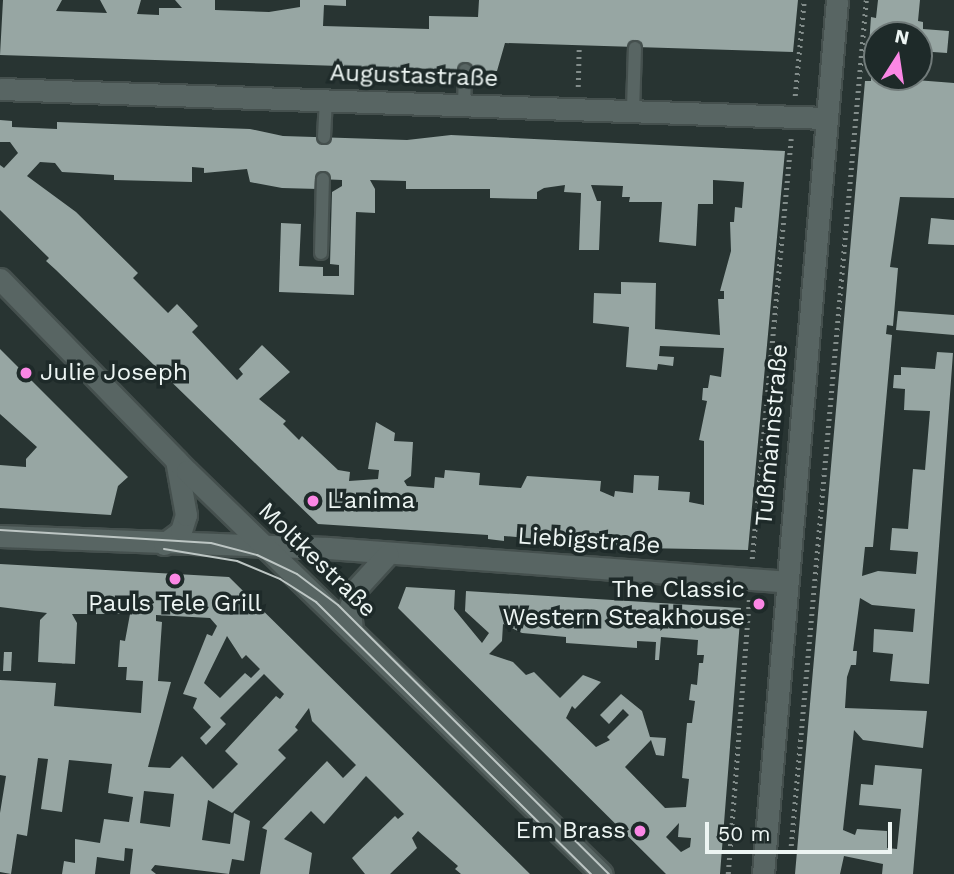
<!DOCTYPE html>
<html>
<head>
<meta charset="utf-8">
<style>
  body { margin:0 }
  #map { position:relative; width:954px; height:874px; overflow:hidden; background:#283432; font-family:"Work Sans",sans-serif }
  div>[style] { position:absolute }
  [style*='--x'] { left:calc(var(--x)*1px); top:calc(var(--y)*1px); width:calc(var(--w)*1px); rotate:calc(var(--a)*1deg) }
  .building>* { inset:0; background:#97a6a3 }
  .path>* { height:4.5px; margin-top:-2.25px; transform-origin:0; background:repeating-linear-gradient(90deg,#838d8b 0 2px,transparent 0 7px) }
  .roads { filter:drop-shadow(2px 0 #45504e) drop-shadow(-2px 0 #45504e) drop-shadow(0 2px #45504e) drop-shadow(0 -2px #45504e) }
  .lane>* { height:12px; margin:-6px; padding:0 6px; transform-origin:6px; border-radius:6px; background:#586563 }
  .street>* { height:21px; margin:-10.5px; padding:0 10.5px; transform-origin:10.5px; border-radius:10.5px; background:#586563 }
  .secondary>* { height:21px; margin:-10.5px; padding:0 10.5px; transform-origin:10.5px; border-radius:10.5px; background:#586563 }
  .tram>* { height:2px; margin:-1px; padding:0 1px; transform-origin:1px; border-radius:1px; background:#bdc6c4 }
  .dots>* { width:19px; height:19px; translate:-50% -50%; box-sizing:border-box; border:4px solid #1e2a29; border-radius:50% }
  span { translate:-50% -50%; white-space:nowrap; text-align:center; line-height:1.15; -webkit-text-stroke:7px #1e2a29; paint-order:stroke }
  .street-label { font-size:24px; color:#edf5f3 }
  .poi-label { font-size:24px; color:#edf5f3 }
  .left { translate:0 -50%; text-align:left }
  .right { translate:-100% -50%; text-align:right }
  .north { position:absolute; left:863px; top:21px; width:70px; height:70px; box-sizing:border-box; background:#1e2a29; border:2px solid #717b7a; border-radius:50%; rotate:12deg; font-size:19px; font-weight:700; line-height:28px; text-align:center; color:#edf5f3 }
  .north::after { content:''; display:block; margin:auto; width:24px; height:32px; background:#fb87e5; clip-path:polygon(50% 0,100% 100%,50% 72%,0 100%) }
  .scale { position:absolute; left:705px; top:822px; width:187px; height:32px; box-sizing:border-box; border:4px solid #edf5f3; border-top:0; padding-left:9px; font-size:21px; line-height:24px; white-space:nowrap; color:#edf5f3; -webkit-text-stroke:5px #1e2a29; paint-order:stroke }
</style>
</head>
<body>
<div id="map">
  <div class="building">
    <div style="clip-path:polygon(3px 0,62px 0,56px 11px,107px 13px,100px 0,141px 0,137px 14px,159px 15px,159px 8px,182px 8px,175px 0,215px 0,215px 10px,269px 12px,300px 7px,300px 0,346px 0,346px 6px,324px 5px,323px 26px,429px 29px,429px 16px,478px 17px,479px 0,798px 0,793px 52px,505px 43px,497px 71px,0 55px)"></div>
    <div style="clip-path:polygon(878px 0,920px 0,918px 21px,923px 22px,923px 29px,949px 31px,947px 53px,919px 51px,919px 35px,877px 35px,877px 77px,954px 83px,954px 198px,900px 197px,890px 267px,898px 268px,893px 326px,887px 325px,886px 334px,892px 335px,873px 547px,865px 547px,862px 576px,878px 571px,916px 574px,918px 552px,890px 550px,892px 528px,908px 529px,913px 469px,925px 470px,930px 411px,904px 410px,905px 389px,893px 388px,894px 375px,901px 375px,901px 367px,935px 369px,937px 352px,953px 353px,929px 684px,890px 681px,893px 654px,873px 652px,874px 629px,913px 632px,915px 609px,872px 605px,860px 598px,853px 651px,857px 651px,856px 665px,851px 665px,847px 677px,845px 708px,927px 711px,923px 748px,863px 740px,854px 730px,843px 830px,855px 835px,857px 829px,887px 831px,887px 848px,897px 849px,901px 809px,859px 805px,861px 784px,873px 785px,875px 765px,922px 769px,913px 874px,882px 874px,883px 864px,844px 856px,840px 874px,795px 874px,865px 81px,871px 81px,871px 69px,866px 69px,868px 53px,873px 54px,874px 46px,869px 45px,871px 17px,876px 18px)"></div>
    <div style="clip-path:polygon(evenodd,0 120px,12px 121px,12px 127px,57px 129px,57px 122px,250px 129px,283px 136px,407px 140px,451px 135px,785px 151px,748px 550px,641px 548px,504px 536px,504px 541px,488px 539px,488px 535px,318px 524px,56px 270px,46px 261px,49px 258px,0 210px,0 165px,4px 168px,18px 153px,10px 142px,0 142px,0 120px,40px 162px,55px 163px,62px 172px,114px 175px,114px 180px,192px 182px,192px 167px,204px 168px,204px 173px,247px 169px,250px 182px,282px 188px,318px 189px,318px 179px,342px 180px,342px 186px,332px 192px,330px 264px,339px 265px,339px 276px,323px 276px,323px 267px,299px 266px,301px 224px,281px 223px,279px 292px,354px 295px,356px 212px,375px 213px,375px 189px,370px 180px,406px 181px,406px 189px,490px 189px,490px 198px,537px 199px,537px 192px,544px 188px,565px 185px,564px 192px,581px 193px,579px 250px,599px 250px,601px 201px,597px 201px,591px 185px,623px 186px,622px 197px,630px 197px,629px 202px,662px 202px,659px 242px,696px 246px,698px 204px,713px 204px,713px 180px,744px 182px,742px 208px,735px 207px,734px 222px,730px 222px,731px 251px,720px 291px,724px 291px,724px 299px,718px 299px,720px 335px,655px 329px,656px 283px,621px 282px,621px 294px,594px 293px,593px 323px,629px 327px,626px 367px,657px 370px,658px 364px,673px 366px,674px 357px,659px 356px,660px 346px,724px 348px,721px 377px,710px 375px,708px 388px,703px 388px,702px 400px,707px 401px,699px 440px,704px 441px,704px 505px,689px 502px,690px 492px,658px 490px,659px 476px,634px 475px,633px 493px,615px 491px,614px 497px,600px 491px,601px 481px,527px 476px,521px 488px,479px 485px,480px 473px,445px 470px,444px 478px,435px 477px,434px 488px,407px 486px,404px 481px,411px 476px,413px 442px,394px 441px,395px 433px,376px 422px,368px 469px,379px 470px,378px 479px,349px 481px,350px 472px,338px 470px,302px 436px,299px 440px,283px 424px,286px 421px,259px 399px,290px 372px,262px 345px,239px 369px,243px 374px,237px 380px,192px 332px,198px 326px,177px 304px,168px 313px,133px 278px,138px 273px,76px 212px,27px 176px,40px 162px)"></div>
    <div style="clip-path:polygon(931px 218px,954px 220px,954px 245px,928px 244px)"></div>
    <div style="clip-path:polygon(898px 311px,954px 315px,954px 335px,896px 330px)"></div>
    <div style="clip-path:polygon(0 349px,128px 477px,118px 486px,111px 515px,0 508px,0 465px,26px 467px,26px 459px,37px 447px,0 414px)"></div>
    <div style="clip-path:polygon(evenodd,0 564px,229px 577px,530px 874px,461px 874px,455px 869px,458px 866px,418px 831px,412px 838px,417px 848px,390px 874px,365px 874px,352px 858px,395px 816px,398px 819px,404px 814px,366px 776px,324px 824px,311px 811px,284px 839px,312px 853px,309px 874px,260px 874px,267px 830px,262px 828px,327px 761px,343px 778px,356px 765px,312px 721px,309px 708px,295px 727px,298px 730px,278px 750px,286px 758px,232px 813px,208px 800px,202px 840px,230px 844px,234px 813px,250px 821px,244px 861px,232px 859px,229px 874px,155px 865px,151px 870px,156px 874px,130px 874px,133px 849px,125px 848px,124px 861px,97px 857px,95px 874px,62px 874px,64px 861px,75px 863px,75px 839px,100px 843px,104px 819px,129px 822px,133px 797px,108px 793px,112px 764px,69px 760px,62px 812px,41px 809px,48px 759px,38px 758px,27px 836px,17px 834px,11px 874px,0 872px,0 813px,6px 776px,0 775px,0 680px,56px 683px,54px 706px,141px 713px,143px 681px,126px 680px,127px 667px,118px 667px,120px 640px,125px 641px,130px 614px,72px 614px,77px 623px,75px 664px,38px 662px,40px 620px,47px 613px,0 607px,0 564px,156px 615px,210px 618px,217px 626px,212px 636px,207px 634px,183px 694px,197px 698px,193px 708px,211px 727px,200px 738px,206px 745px,226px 724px,220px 718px,264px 674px,284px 694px,280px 699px,276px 696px,225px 751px,238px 764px,213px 789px,182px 756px,170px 768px,148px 767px,171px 682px,158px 681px,162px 622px,156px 621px,156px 615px,0 564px,227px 636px,242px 659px,246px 655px,260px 669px,251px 678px,245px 673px,220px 698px,204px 683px,227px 636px,0 564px,144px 791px,174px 794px,170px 827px,140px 823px,144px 791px)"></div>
    <div style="clip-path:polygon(evenodd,406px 587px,455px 590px,454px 609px,482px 643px,489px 633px,465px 611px,466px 591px,741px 608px,720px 874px,666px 874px,398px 608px,406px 587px,503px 624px,522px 633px,566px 637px,566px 643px,637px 648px,637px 641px,656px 642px,655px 660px,659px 660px,661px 637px,698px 640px,697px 655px,704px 655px,703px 663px,699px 663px,697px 685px,691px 684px,689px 700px,695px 701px,692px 723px,687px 723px,682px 778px,689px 779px,686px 807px,665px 808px,625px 767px,651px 740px,656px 755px,664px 756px,666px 738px,650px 737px,642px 711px,621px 694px,600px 715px,609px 724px,623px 709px,629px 715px,607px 737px,610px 740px,596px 747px,566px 718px,572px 706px,575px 709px,601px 682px,583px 675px,560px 698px,534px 672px,526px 675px,513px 662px,489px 654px,502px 641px,503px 624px,406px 587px,679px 823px,678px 837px,691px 838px,690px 847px,681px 852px,666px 837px,679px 823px)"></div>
    <div style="clip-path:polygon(4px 652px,12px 652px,11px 671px,3px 671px)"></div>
  </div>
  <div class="path">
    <div style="--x:578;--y:87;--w:41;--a:-88.6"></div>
    <div style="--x:795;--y:96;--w:96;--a:-84.6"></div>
    <div style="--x:752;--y:559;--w:422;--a:-84.7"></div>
    <div style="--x:791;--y:846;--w:849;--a:-84.93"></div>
    <div style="--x:728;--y:874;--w:276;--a:-85.6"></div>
  </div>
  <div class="roads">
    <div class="lane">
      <div style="--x:464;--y:104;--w:34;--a:-88"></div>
      <div style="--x:633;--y:110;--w:62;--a:-88.2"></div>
      <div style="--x:324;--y:137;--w:38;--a:-87"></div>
      <div style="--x:321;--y:253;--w:74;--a:-88.5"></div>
    </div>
    <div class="street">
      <div style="--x:0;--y:89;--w:826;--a:2.01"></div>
      <div style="--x:0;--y:536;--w:328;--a:2.1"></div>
      <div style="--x:328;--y:548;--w:459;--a:4.2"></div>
      <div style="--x:164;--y:544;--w:21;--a:-37"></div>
      <div style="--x:181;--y:531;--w:17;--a:-73"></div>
      <div style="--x:186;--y:515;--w:56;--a:-100.3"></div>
      <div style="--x:352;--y:631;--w:24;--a:-95"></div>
      <div style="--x:350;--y:607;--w:19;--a:-72"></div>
      <div style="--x:356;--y:589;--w:47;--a:-47.6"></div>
      <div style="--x:763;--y:874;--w:877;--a:-85.16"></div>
    </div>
    <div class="secondary">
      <div style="--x:0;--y:279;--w:268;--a:45.8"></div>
      <div style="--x:187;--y:471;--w:578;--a:44.16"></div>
    </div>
  </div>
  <div class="tram">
    <div style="--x:0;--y:530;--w:211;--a:3.5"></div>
    <div style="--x:211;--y:543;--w:48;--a:14.6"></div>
    <div style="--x:257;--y:555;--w:44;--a:25.4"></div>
    <div style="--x:297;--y:574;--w:51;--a:37.1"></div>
    <div style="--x:338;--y:605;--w:382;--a:44.8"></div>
    <div style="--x:164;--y:549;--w:74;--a:9.3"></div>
    <div style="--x:237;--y:561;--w:47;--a:22.7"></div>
    <div style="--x:280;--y:579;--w:43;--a:32.6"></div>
    <div style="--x:316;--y:602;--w:387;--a:44.7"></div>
  </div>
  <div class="dots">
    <div style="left:26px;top:373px;background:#fb87e5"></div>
    <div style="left:313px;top:501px;background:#fb87e5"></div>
    <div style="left:175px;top:579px;background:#fb87e5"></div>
    <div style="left:759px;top:604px;background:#fb87e5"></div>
    <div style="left:640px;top:831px;background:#fb87e5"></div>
  </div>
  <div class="street-label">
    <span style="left:414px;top:76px;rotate:2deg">Augustastraße</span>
    <span style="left:772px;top:435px;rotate:-85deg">Tußmannstraße</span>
    <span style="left:589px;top:541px;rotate:4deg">Liebigstraße</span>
    <span style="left:317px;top:560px;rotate:44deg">Moltkestraße</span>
  </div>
  <div class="poi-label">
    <span class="left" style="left:40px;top:373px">Julie Joseph</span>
    <span class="left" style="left:327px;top:501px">L'anima</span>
    <span class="right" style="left:745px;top:604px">The Classic<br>Western Steakhouse</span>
    <span style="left:175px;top:604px">Pauls Tele Grill</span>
    <span class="right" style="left:626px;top:831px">Em Brass</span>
  </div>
  <div class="north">N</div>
  <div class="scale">50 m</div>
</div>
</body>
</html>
